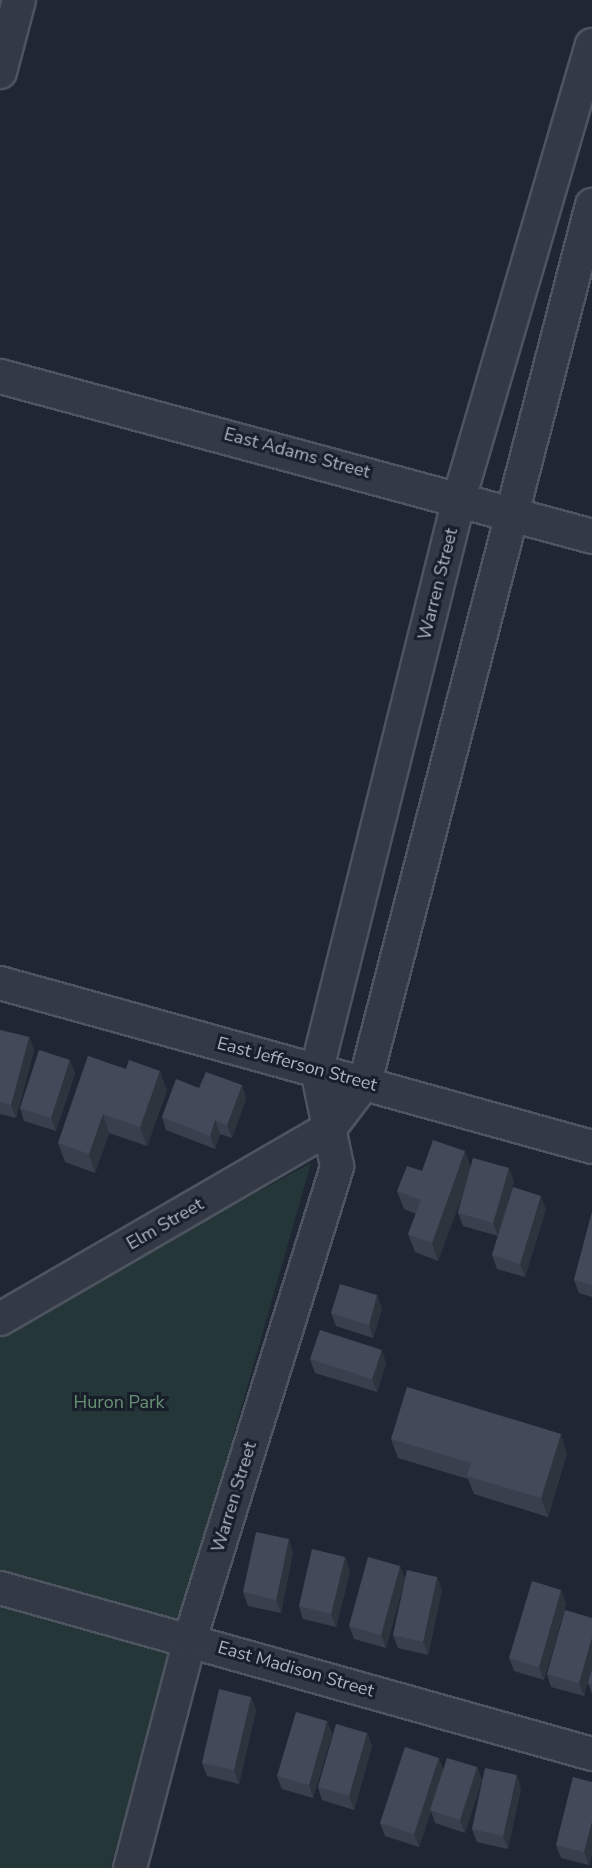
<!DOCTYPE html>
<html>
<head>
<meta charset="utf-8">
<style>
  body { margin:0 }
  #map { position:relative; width:592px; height:1868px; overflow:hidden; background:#202734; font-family:"Nunito Sans",sans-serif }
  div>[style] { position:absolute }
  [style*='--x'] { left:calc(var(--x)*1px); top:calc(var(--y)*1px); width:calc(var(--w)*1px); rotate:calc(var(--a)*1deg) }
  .green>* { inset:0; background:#253638 }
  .roads { filter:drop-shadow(2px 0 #4e5460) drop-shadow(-2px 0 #4e5460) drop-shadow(0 2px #4e5460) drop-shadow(0 -2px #4e5460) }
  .minor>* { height:32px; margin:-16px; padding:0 16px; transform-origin:16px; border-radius:16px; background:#343a45 }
  .tertiary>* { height:33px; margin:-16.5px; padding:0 16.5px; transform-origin:16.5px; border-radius:16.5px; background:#343a45 }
  .wall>* { inset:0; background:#39404d }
  .shaded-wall>* { inset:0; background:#2e343e }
  .building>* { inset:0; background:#424a59 }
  span { translate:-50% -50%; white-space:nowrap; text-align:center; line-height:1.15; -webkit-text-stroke:6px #191f2a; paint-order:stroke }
  .street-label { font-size:18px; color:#aeb4c2 }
  .park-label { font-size:18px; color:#679174 }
</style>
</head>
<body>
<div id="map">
  <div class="green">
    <div style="clip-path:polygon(311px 1163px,110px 1868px,0 1868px,0 1331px)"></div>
  </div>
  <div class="roads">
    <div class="minor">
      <div style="--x:0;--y:72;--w:74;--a:-75.2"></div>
      <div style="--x:0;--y:983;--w:614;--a:15.48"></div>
      <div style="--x:0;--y:1319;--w:381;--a:-30.1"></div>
      <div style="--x:330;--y:1128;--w:58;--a:-52.7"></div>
      <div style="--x:365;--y:1082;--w:906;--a:-75.49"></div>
      <div style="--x:0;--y:1588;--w:615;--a:15.66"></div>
      <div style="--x:130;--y:1868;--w:237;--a:-75.3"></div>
      <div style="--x:190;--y:1639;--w:495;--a:-72.7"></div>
      <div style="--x:337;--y:1166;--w:99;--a:-101.7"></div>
      <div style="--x:317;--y:1069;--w:587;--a:-76.01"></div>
      <div style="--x:459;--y:499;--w:473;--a:-73.7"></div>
    </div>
    <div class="tertiary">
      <div style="--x:0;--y:376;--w:613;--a:15.12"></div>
    </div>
  </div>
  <div class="wall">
    <div style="clip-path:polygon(0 1030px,29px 1037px,34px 1050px,16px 1118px,0 1114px)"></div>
    <div style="clip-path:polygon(88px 1056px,167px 1090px,147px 1146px,109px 1133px,95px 1173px,65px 1162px,58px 1143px)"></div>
    <div style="clip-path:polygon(75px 1073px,56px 1131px,24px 1121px,20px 1108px)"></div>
    <div style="clip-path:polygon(242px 1085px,246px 1099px,232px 1138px,220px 1134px,215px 1149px,166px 1130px,162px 1117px,199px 1088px)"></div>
    <div style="clip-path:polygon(471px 1167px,514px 1181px,501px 1227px,546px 1209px,525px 1277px,497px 1269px,492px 1255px,498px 1236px,463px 1226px,458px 1213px,464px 1190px,438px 1261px,415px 1252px,408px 1234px,416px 1214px,404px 1209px,397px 1191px,422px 1171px)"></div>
    <div style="clip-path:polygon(592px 1212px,592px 1297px,579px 1293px,574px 1280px)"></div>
    <div style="clip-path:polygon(377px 1295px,382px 1309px,373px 1338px,336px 1326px,331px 1313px)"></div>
    <div style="clip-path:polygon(310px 1359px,386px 1363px,377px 1392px,315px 1373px)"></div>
    <div style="clip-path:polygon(391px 1439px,567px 1453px,548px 1517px,474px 1494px,468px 1479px,398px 1458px)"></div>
    <div style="clip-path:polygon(293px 1552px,281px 1613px,248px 1606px,243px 1592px)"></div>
    <div style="clip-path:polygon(345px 1557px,350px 1571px,336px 1627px,303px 1619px,299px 1606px)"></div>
    <div style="clip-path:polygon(400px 1566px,405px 1579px,386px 1648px,354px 1639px,349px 1626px)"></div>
    <div style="clip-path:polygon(437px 1577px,442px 1590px,428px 1655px,398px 1648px,393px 1635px)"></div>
    <div style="clip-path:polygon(561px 1590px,566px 1604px,544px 1680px,514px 1671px,509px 1658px)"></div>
    <div style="clip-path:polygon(592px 1618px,592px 1667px,584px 1696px,551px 1687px,547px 1674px)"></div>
    <div style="clip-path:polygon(592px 1669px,592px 1694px,588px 1683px)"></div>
    <div style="clip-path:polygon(251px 1697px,256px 1710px,239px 1784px,207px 1776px,202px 1763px)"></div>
    <div style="clip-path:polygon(327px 1721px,332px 1734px,313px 1798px,282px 1789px,277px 1776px)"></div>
    <div style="clip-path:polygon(367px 1733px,372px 1746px,354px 1810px,322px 1800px,318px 1787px)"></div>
    <div style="clip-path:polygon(477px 1767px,482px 1780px,465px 1833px,435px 1823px,431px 1811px,419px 1847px,385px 1836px,380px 1823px)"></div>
    <div style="clip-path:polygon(592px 1782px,592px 1853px,589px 1865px,561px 1858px,556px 1845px)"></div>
    <div style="clip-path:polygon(521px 1788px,508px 1849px,477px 1842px,472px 1829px)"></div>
  </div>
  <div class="shaded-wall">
    <div style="clip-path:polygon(29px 1037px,34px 1050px,16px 1118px,11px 1105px)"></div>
    <div style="clip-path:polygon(70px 1060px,75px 1073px,56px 1131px,51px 1118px)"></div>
    <div style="clip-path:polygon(160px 1071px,167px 1090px,147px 1146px,140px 1127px)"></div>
    <div style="clip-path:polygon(242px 1085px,246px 1099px,232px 1138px,227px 1125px)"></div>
    <div style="clip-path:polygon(103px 1114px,109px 1133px,95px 1173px,89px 1154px)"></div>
    <div style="clip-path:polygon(215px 1120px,220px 1134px,215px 1149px,210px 1136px)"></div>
    <div style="clip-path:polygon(465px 1151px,472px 1170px,438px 1261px,432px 1243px)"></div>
    <div style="clip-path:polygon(509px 1168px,514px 1181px,498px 1236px,493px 1223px)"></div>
    <div style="clip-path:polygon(541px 1196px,546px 1209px,525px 1277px,520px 1264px)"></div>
    <div style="clip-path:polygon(377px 1295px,382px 1309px,373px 1338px,369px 1325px)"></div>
    <div style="clip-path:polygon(382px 1350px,386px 1363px,377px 1392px,372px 1379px)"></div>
    <div style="clip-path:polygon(561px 1434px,567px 1453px,548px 1517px,541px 1498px)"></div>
    <div style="clip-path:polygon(289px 1539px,293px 1552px,281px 1613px,276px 1600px)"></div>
    <div style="clip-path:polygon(345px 1557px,350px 1571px,336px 1627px,331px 1614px)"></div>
    <div style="clip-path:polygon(400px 1566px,405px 1579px,386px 1648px,381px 1635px)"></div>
    <div style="clip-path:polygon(437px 1577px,442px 1590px,428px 1655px,423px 1642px)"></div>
    <div style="clip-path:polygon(561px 1590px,566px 1604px,544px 1680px,539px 1667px)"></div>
    <div style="clip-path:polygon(592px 1637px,592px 1667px,584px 1696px,579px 1683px)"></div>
    <div style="clip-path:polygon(251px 1697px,256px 1710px,239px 1784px,234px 1770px)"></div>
    <div style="clip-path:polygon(327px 1721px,332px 1734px,313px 1798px,309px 1785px)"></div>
    <div style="clip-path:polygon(367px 1733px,372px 1746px,354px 1810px,349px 1796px)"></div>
    <div style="clip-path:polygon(439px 1758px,444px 1771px,419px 1847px,414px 1834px)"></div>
    <div style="clip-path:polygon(477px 1767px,482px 1780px,465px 1833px,460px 1820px)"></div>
    <div style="clip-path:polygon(517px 1775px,521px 1788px,508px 1849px,503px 1836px)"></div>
    <div style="clip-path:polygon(592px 1821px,592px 1853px,589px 1865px,584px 1852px)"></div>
  </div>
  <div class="building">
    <div style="clip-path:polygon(0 1030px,29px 1037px,11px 1105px,0 1102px)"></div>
    <div style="clip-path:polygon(39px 1050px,70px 1060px,51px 1118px,20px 1108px)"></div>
    <div style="clip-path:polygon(88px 1056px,126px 1069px,129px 1060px,160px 1071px,140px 1127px,103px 1114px,89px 1154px,58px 1143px)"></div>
    <div style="clip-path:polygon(206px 1072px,242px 1085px,227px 1125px,215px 1120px,210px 1136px,162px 1117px,176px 1079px,199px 1088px)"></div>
    <div style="clip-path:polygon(433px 1140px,465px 1151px,432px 1243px,408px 1234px,421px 1200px,397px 1191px,407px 1166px,422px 1171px)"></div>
    <div style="clip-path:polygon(473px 1158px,509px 1168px,493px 1223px,458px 1213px)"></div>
    <div style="clip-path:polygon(513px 1187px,541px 1196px,520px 1264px,492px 1255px)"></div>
    <div style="clip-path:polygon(592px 1212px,592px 1285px,574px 1280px)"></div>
    <div style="clip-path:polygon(340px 1284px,377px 1295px,369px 1325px,331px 1313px)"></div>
    <div style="clip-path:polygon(320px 1330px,382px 1350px,372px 1379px,310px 1359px)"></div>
    <div style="clip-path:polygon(407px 1387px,561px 1434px,541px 1498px,467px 1476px,471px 1463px,391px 1439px)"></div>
    <div style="clip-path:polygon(256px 1532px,289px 1539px,276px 1600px,243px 1592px)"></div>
    <div style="clip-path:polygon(312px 1549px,345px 1557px,331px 1614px,299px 1606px)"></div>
    <div style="clip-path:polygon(368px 1557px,400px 1566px,381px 1635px,349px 1626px)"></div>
    <div style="clip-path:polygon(407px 1570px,437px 1577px,423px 1642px,393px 1635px)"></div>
    <div style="clip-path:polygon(532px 1581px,561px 1590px,539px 1667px,509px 1658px)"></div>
    <div style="clip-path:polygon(565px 1610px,592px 1618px,592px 1637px,579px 1683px,547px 1674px)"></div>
    <div style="clip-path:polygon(592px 1669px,592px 1684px,588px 1683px)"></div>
    <div style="clip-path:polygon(219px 1689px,251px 1697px,234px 1770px,202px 1763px)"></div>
    <div style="clip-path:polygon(296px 1712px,327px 1721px,309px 1785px,277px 1776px)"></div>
    <div style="clip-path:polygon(336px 1724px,367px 1733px,349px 1796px,318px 1787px)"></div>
    <div style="clip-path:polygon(405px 1747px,439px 1758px,414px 1834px,380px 1823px)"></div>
    <div style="clip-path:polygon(447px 1758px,477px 1767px,460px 1820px,430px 1810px)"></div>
    <div style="clip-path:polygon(485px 1768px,517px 1775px,503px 1836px,472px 1829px)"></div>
    <div style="clip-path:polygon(573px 1777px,592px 1782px,592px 1821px,584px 1852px,556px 1845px)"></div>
  </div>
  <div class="street-label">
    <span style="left:297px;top:453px;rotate:15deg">East Adams Street</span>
    <span style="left:438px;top:584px;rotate:-76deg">Warren Street</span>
    <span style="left:297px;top:1064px;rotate:15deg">East Jefferson Street</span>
    <span style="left:165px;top:1224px;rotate:-30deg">Elm Street</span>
    <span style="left:234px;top:1497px;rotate:-73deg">Warren Street</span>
    <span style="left:296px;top:1669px;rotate:16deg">East Madison Street</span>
  </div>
  <div class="park-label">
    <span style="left:119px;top:1402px">Huron Park</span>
  </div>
</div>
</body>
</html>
